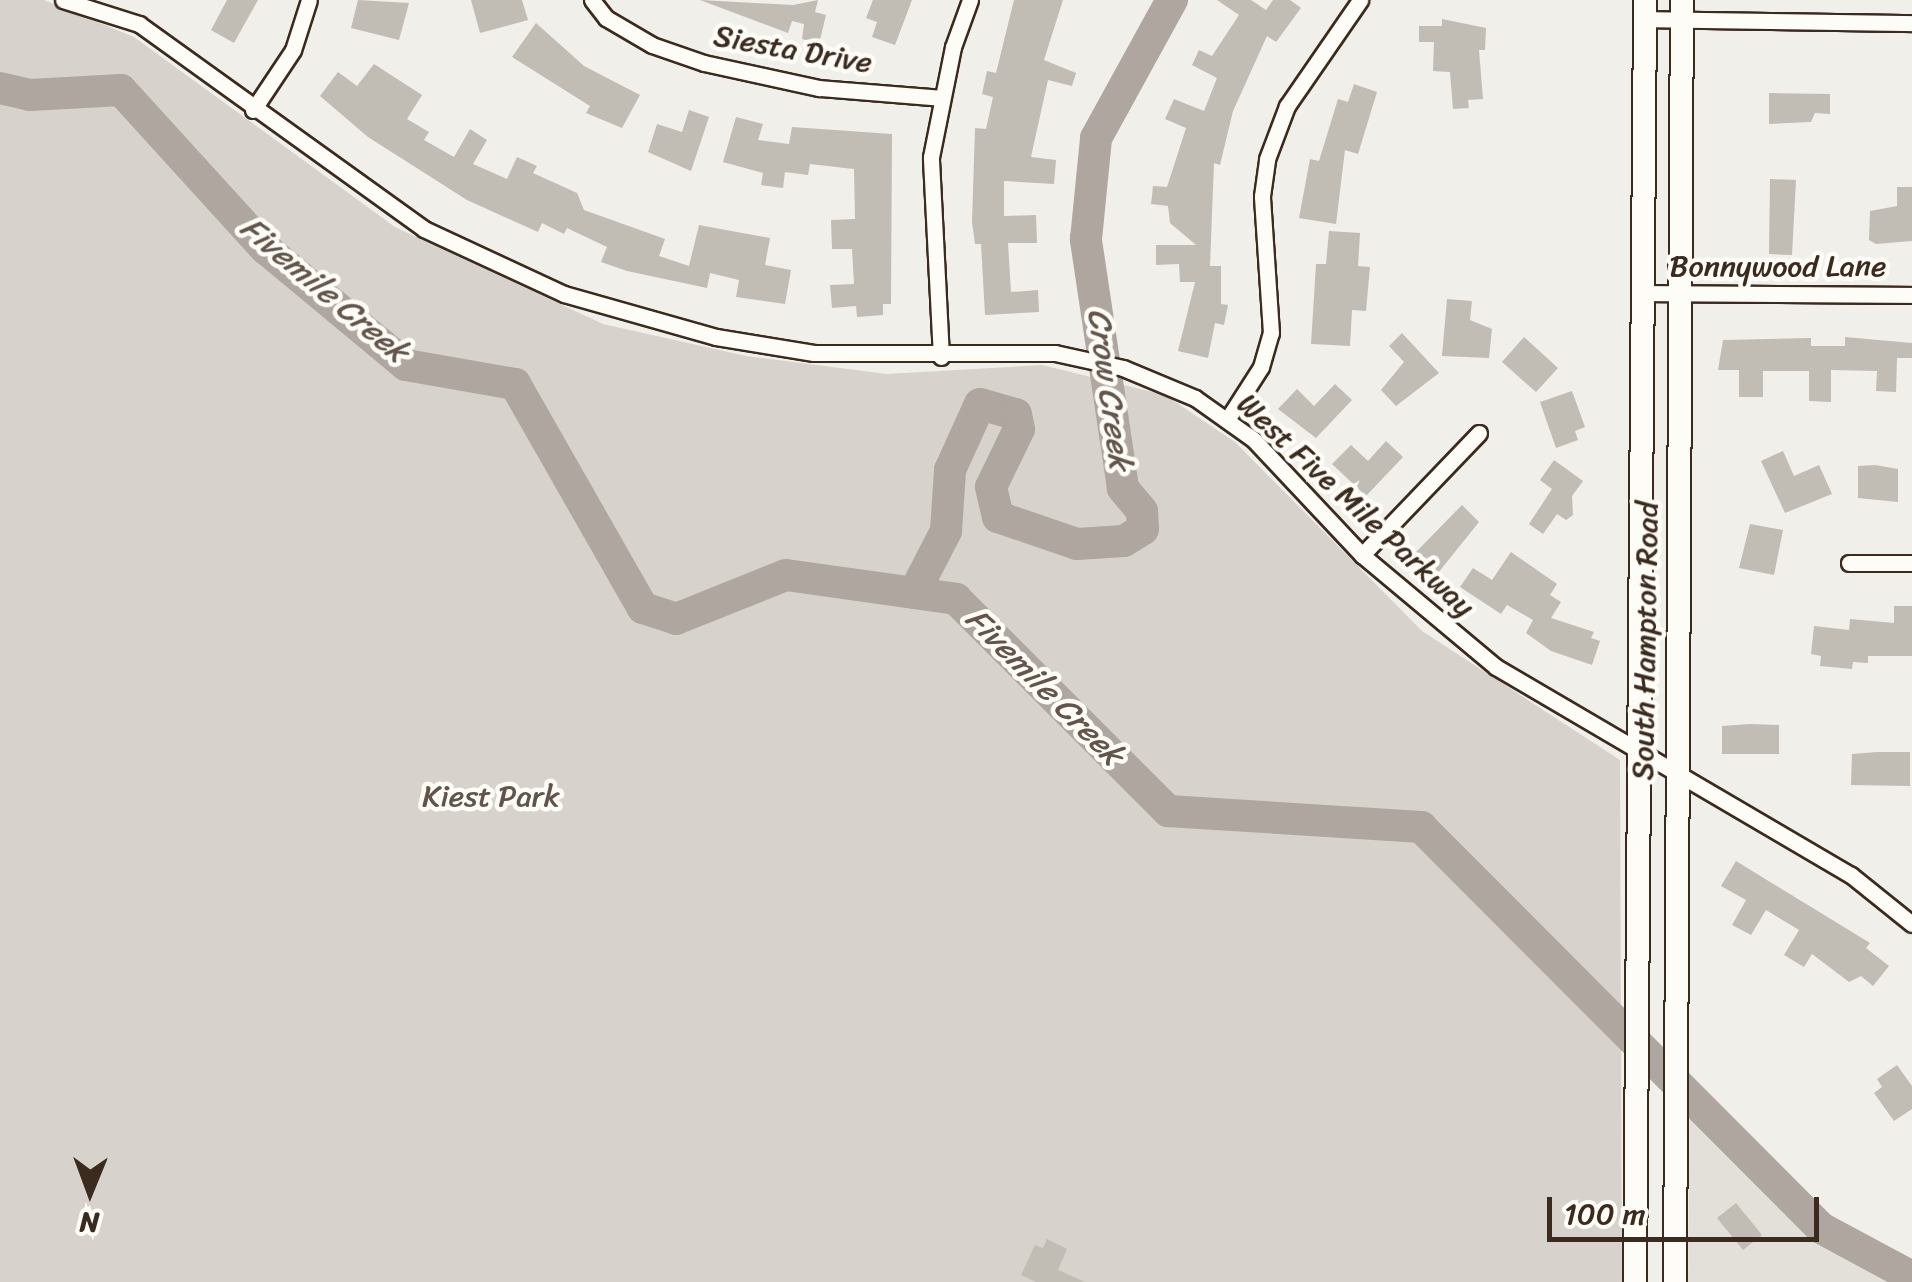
<!DOCTYPE html>
<html>
<head>
<meta charset="utf-8">
<style>
  body { margin:0 }
  #map { position:relative; width:1912px; height:1282px; overflow:hidden; background:#f1efea; font-family:Sriracha,sans-serif }
  div>[style] { position:absolute }
  [style*='--x'] { left:calc(var(--x)*1px); top:calc(var(--y)*1px); width:calc(var(--w)*1px); rotate:calc(var(--a)*1deg) }
  .built>* { inset:0; background:#e3e0da }
  .green>* { inset:0; background:#d7d2cc }
  .river>* { height:32px; margin:-16px; padding:0 16px; transform-origin:16px; border-radius:16px; background:#aea69f }
  .building>* { inset:0; background:#c1bcb4 }
  .roads { filter:drop-shadow(2px 0 #3b2a1e) drop-shadow(-2px 0 #3b2a1e) drop-shadow(0 2px #3b2a1e) drop-shadow(0 -2px #3b2a1e) }
  .street>* { height:15px; margin:-7.5px; padding:0 7.5px; transform-origin:7.5px; border-radius:7.5px; background:#fdfcf7 }
  .secondary>* { height:22px; margin:-11px; padding:0 11px; transform-origin:11px; border-radius:11px; background:#fdfcf7 }
  span { translate:-50% -50%; white-space:nowrap; text-align:center; line-height:1.15; -webkit-text-stroke:9px #fdfcf7; paint-order:stroke }
  .street-label { font-size:30px; color:#3b2a1e }
  .park-label { font-size:30px; color:#62544a }
  .water-label { font-size:32px; color:#63554b; font-style:italic }
  .north { position:absolute; left:40px; top:1142px; width:100px; height:100px; -webkit-text-stroke:8px #fdfcf7; paint-order:stroke; rotate:181deg; font-size:28px; font-weight:700; line-height:40px; text-align:center; color:#3b2a1e }
  .north::after { content:''; display:block; margin:auto; width:35px; height:45px; background:#3b2a1e; clip-path:polygon(50% 0,100% 100%,50% 72%,0 100%) }
  .scale { position:absolute; left:1547px; top:1197px; width:272px; height:45px; box-sizing:border-box; border:5px solid #3b2a1e; border-top:0; padding-left:12px; font-size:30px; line-height:35px; white-space:nowrap; color:#3b2a1e; -webkit-text-stroke:8px #fdfcf7; paint-order:stroke }
</style>
</head>
<body>
<div id="map">
  <div class="built">
    <div style="clip-path:polygon(1690px 1074px,1785px 1193px,1904px 1282px,1688px 1282px)"></div>
  </div>
  <div class="green">
    <div style="clip-path:polygon(0 0,44px 0,134px 37px,395px 227px,603px 324px,746px 356px,887px 374px,1042px 365px,1165px 395px,1235px 442px,1422px 631px,1620px 760px,1622px 1282px,0 1282px)"></div>
  </div>
  <div class="river">
    <div style="--x:0;--y:88;--w:31;--a:13"></div>
    <div style="--x:30;--y:95;--w:91;--a:-3.1"></div>
    <div style="--x:121;--y:90;--w:214;--a:47.7"></div>
    <div style="--x:265;--y:248;--w:183;--a:39.7"></div>
    <div style="--x:406;--y:365;--w:111;--a:9.9"></div>
    <div style="--x:515;--y:384;--w:258;--a:60.3"></div>
    <div style="--x:643;--y:608;--w:35;--a:18"></div>
    <div style="--x:676;--y:619;--w:118;--a:-21.8"></div>
    <div style="--x:786;--y:575;--w:172;--a:8"></div>
    <div style="--x:956;--y:599;--w:300;--a:45"></div>
    <div style="--x:1168;--y:811;--w:254;--a:3.6"></div>
    <div style="--x:1421;--y:827;--w:566;--a:45.07"></div>
    <div style="--x:1821;--y:1228;--w:103;--a:28.3"></div>
    <div style="--x:914;--y:593;--w:70;--a:-62.7"></div>
    <div style="--x:946;--y:531;--w:61;--a:-86.2"></div>
    <div style="--x:950;--y:470;--w:72;--a:-65.6"></div>
    <div style="--x:980;--y:404;--w:37;--a:16"></div>
    <div style="--x:1016;--y:414;--w:15;--a:79"></div>
    <div style="--x:1019;--y:429;--w:64;--a:115.8"></div>
    <div style="--x:991;--y:487;--w:31;--a:77"></div>
    <div style="--x:998;--y:517;--w:83;--a:18.9"></div>
    <div style="--x:1077;--y:544;--w:47;--a:-3.7"></div>
    <div style="--x:1124;--y:541;--w:22;--a:-32"></div>
    <div style="--x:1143;--y:529;--w:18;--a:-93"></div>
    <div style="--x:1142;--y:511;--w:30;--a:-130"></div>
    <div style="--x:1123;--y:488;--w:252;--a:-98.5"></div>
    <div style="--x:1086;--y:239;--w:101;--a:-84.3"></div>
    <div style="--x:1096;--y:138;--w:158;--a:-61.2"></div>
  </div>
  <div class="building">
    <div style="clip-path:polygon(227px 0,258px 0,234px 43px,211px 30px)"></div>
    <div style="clip-path:polygon(358px 0,409px 3px,399px 40px,351px 28px)"></div>
    <div style="clip-path:polygon(471px 0,522px 0,528px 20px,480px 33px)"></div>
    <div style="clip-path:polygon(700px 0,793px 5px,818px 0,815px 12px,826px 15px,819px 44px,802px 39px,804px 24px,792px 21px,788px 33px)"></div>
    <div style="clip-path:polygon(873px 0,912px 0,895px 45px,872px 37px,877px 22px,866px 18px)"></div>
    <div style="clip-path:polygon(1014px 0,1063px 0,1044px 60px,1076px 73px,1072px 86px,1048px 80px,1031px 157px,1056px 160px,1054px 184px,1004px 181px,1004px 216px,1036px 215px,1037px 243px,1008px 243px,1011px 292px,1038px 290px,1039px 312px,985px 315px,981px 244px,975px 244px,972px 222px,975px 128px,986px 129px,993px 97px,982px 94px,987px 71px,996px 73px)"></div>
    <div style="clip-path:polygon(1217px 0,1251px 0,1266px 10px,1273px 0,1290px 0,1301px 8px,1276px 42px,1267px 36px,1233px 111px,1220px 165px,1214px 163px,1210px 266px,1221px 266px,1221px 304px,1228px 305px,1224px 325px,1215px 323px,1208px 358px,1178px 351px,1195px 282px,1180px 282px,1179px 264px,1156px 265px,1156px 245px,1196px 245px,1170px 223px,1168px 206px,1151px 204px,1153px 186px,1167px 187px,1186px 128px,1165px 119px,1174px 99px,1204px 111px,1217px 78px,1192px 65px,1199px 50px,1212px 56px,1239px 15px)"></div>
    <div style="clip-path:polygon(1442px 19px,1486px 28px,1485px 50px,1479px 50px,1483px 99px,1468px 100px,1469px 108px,1453px 109px,1450px 72px,1433px 71px,1434px 42px,1419px 42px,1419px 26px,1442px 26px)"></div>
    <div style="clip-path:polygon(536px 23px,584px 66px,640px 95px,622px 128px,586px 113px,590px 106px,512px 57px)"></div>
    <div style="clip-path:polygon(374px 64px,422px 95px,407px 119px,429px 132px,424px 140px,454px 157px,470px 129px,487px 140px,473px 164px,507px 179px,517px 157px,537px 166px,533px 173px,577px 193px,584px 210px,665px 239px,659px 256px,689px 266px,699px 225px,770px 238px,765px 265px,791px 270px,785px 304px,736px 297px,739px 280px,710px 273px,707px 288px,627px 271px,601px 262px,607px 247px,567px 228px,564px 234px,542px 223px,538px 232px,467px 200px,368px 137px,320px 96px,338px 72px,357px 86px)"></div>
    <div style="clip-path:polygon(1354px 84px,1377px 92px,1358px 154px,1345px 150px,1336px 224px,1299px 218px,1310px 159px,1319px 161px,1338px 99px,1348px 102px)"></div>
    <div style="clip-path:polygon(1769px 93px,1830px 94px,1830px 114px,1815px 113px,1811px 122px,1769px 124px)"></div>
    <div style="clip-path:polygon(689px 110px,709px 117px,691px 171px,648px 152px,657px 124px,682px 132px)"></div>
    <div style="clip-path:polygon(736px 117px,763px 124px,758px 140px,789px 144px,792px 127px,892px 134px,891px 304px,883px 304px,883px 315px,857px 317px,856px 306px,832px 308px,830px 285px,854px 284px,852px 249px,832px 249px,831px 220px,855px 219px,854px 169px,810px 164px,808px 175px,785px 172px,783px 188px,761px 185px,763px 173px,723px 162px)"></div>
    <div style="clip-path:polygon(1770px 179px,1796px 180px,1792px 255px,1769px 254px)"></div>
    <div style="clip-path:polygon(1897px 187px,1912px 187px,1912px 241px,1876px 244px,1869px 240px,1870px 211px,1897px 206px)"></div>
    <div style="clip-path:polygon(1329px 231px,1360px 233px,1358px 266px,1370px 267px,1366px 311px,1352px 310px,1350px 346px,1311px 344px,1316px 264px,1326px 264px)"></div>
    <div style="clip-path:polygon(1447px 299px,1472px 301px,1470px 320px,1492px 329px,1489px 358px,1442px 356px)"></div>
    <div style="clip-path:polygon(1402px 333px,1439px 373px,1396px 406px,1381px 390px,1404px 362px,1389px 346px)"></div>
    <div style="clip-path:polygon(1524px 337px,1558px 368px,1536px 392px,1502px 362px)"></div>
    <div style="clip-path:polygon(1845px 337px,1912px 343px,1912px 358px,1897px 358px,1896px 392px,1876px 391px,1877px 371px,1831px 370px,1831px 402px,1809px 401px,1809px 371px,1763px 371px,1763px 397px,1739px 397px,1739px 370px,1718px 370px,1723px 340px,1811px 338px,1811px 346px,1845px 346px)"></div>
    <div style="clip-path:polygon(1335px 384px,1352px 400px,1316px 438px,1278px 409px,1297px 389px,1314px 406px)"></div>
    <div style="clip-path:polygon(1572px 391px,1585px 427px,1575px 431px,1578px 440px,1556px 448px,1540px 402px)"></div>
    <div style="clip-path:polygon(1386px 441px,1403px 457px,1366px 496px,1332px 464px,1351px 445px,1368px 461px)"></div>
    <div style="clip-path:polygon(1783px 451px,1794px 476px,1819px 465px,1832px 494px,1785px 513px,1761px 461px)"></div>
    <div style="clip-path:polygon(1554px 460px,1583px 481px,1572px 496px,1573px 515px,1566px 520px,1557px 514px,1543px 534px,1529px 524px,1552px 489px,1540px 480px)"></div>
    <div style="clip-path:polygon(1875px 465px,1898px 469px,1898px 502px,1858px 498px,1858px 466px)"></div>
    <div style="clip-path:polygon(1462px 505px,1479px 522px,1438px 573px,1416px 552px)"></div>
    <div style="clip-path:polygon(1750px 524px,1783px 530px,1774px 575px,1739px 568px)"></div>
    <div style="clip-path:polygon(1511px 552px,1557px 584px,1550px 595px,1561px 602px,1551px 618px,1594px 632px,1591px 638px,1600px 641px,1592px 665px,1551px 651px,1526px 633px,1533px 620px,1507px 605px,1501px 614px,1460px 587px,1473px 568px,1492px 580px)"></div>
    <div style="clip-path:polygon(1894px 606px,1912px 606px,1912px 656px,1868px 656px,1868px 663px,1853px 662px,1852px 669px,1820px 666px,1821px 656px,1811px 654px,1814px 626px,1849px 630px,1850px 619px,1894px 623px)"></div>
    <div style="clip-path:polygon(1750px 724px,1779px 725px,1779px 754px,1722px 754px,1722px 726px)"></div>
    <div style="clip-path:polygon(1877px 752px,1910px 752px,1910px 786px,1851px 785px,1852px 754px)"></div>
    <div style="clip-path:polygon(1736px 861px,1870px 943px,1866px 948px,1889px 966px,1873px 986px,1861px 976px,1849px 982px,1812px 954px,1804px 967px,1784px 955px,1799px 930px,1766px 910px,1751px 935px,1732px 925px,1746px 900px,1721px 886px)"></div>
    <div style="clip-path:polygon(1897px 1065px,1912px 1086px,1912px 1109px,1894px 1121px,1874px 1093px,1882px 1087px,1877px 1079px)"></div>
    <div style="clip-path:polygon(1736px 1203px,1762px 1235px,1743px 1250px,1717px 1218px)"></div>
    <div style="clip-path:polygon(1047px 1239px,1067px 1249px,1058px 1270px,1085px 1282px,1036px 1282px,1021px 1275px,1035px 1245px,1043px 1248px)"></div>
  </div>
  <div class="roads">
    <div class="street">
      <div style="--x:63;--y:0;--w:80;--a:17.5"></div>
      <div style="--x:139;--y:24;--w:351;--a:35.7"></div>
      <div style="--x:424;--y:229;--w:154;--a:24.9"></div>
      <div style="--x:564;--y:294;--w:158;--a:15.8"></div>
      <div style="--x:716;--y:337;--w:99;--a:9.3"></div>
      <div style="--x:814;--y:353;--w:241;--a:0"></div>
      <div style="--x:1055;--y:353;--w:70;--a:12.4"></div>
      <div style="--x:1123;--y:368;--w:78;--a:22.6"></div>
      <div style="--x:1195;--y:398;--w:72;--a:35.4"></div>
      <div style="--x:1254;--y:440;--w:158;--a:46.8"></div>
      <div style="--x:1362;--y:555;--w:175;--a:39.9"></div>
      <div style="--x:1496;--y:667;--w:411;--a:30.4"></div>
      <div style="--x:1851;--y:875;--w:78;--a:38.8"></div>
      <div style="--x:592;--y:0;--w:23;--a:52"></div>
      <div style="--x:606;--y:18;--w:53;--a:30.4"></div>
      <div style="--x:652;--y:45;--w:55;--a:19.1"></div>
      <div style="--x:704;--y:63;--w:118;--a:12.3"></div>
      <div style="--x:819;--y:88;--w:123;--a:4.6"></div>
      <div style="--x:1645;--y:19;--w:267;--a:0.9"></div>
      <div style="--x:253;--y:110;--w:72;--a:-56.3"></div>
      <div style="--x:293;--y:50;--w:52;--a:-72.3"></div>
      <div style="--x:1643;--y:293;--w:269;--a:0.4"></div>
      <div style="--x:941;--y:357;--w:200;--a:-92.9"></div>
      <div style="--x:931;--y:157;--w:112;--a:-78.7"></div>
      <div style="--x:953;--y:47;--w:50;--a:-70.1"></div>
      <div style="--x:1227;--y:420;--w:63;--a:-57.3"></div>
      <div style="--x:1261;--y:367;--w:35;--a:-74"></div>
      <div style="--x:1271;--y:333;--w:137;--a:-93.8"></div>
      <div style="--x:1262;--y:196;--w:37;--a:-82"></div>
      <div style="--x:1267;--y:159;--w:57;--a:-69.3"></div>
      <div style="--x:1287;--y:106;--w:129;--a:-55.4"></div>
      <div style="--x:1362;--y:555;--w:169;--a:-46.2"></div>
      <div style="--x:1849;--y:563;--w:63;--a:0"></div>
    </div>
    <div class="secondary">
      <div style="--x:1635;--y:1282;--w:1282;--a:-89.55"></div>
      <div style="--x:1675;--y:1282;--w:1282;--a:-89.69"></div>
    </div>
  </div>
  <div class="street-label">
    <span style="left:793px;top:49px;rotate:10deg">Siesta Drive</span>
    <span style="left:1778px;top:266px">Bonnywood Lane</span>
    <span style="left:1356px;top:505px;rotate:43deg">West Five Mile Parkway</span>
    <span style="left:1645px;top:641px;rotate:-89deg">South Hampton Road</span>
  </div>
  <div class="park-label">
    <span style="left:491px;top:796px">Kiest Park</span>
  </div>
  <div class="water-label">
    <span style="left:324px;top:290px;rotate:40deg">Fivemile Creek</span>
    <span style="left:1109px;top:389px;rotate:82deg">Crow Creek</span>
    <span style="left:1044px;top:687px;rotate:45deg">Fivemile Creek</span>
  </div>
  <div class="north">N</div>
  <div class="scale">100 m</div>
</div>
</body>
</html>
